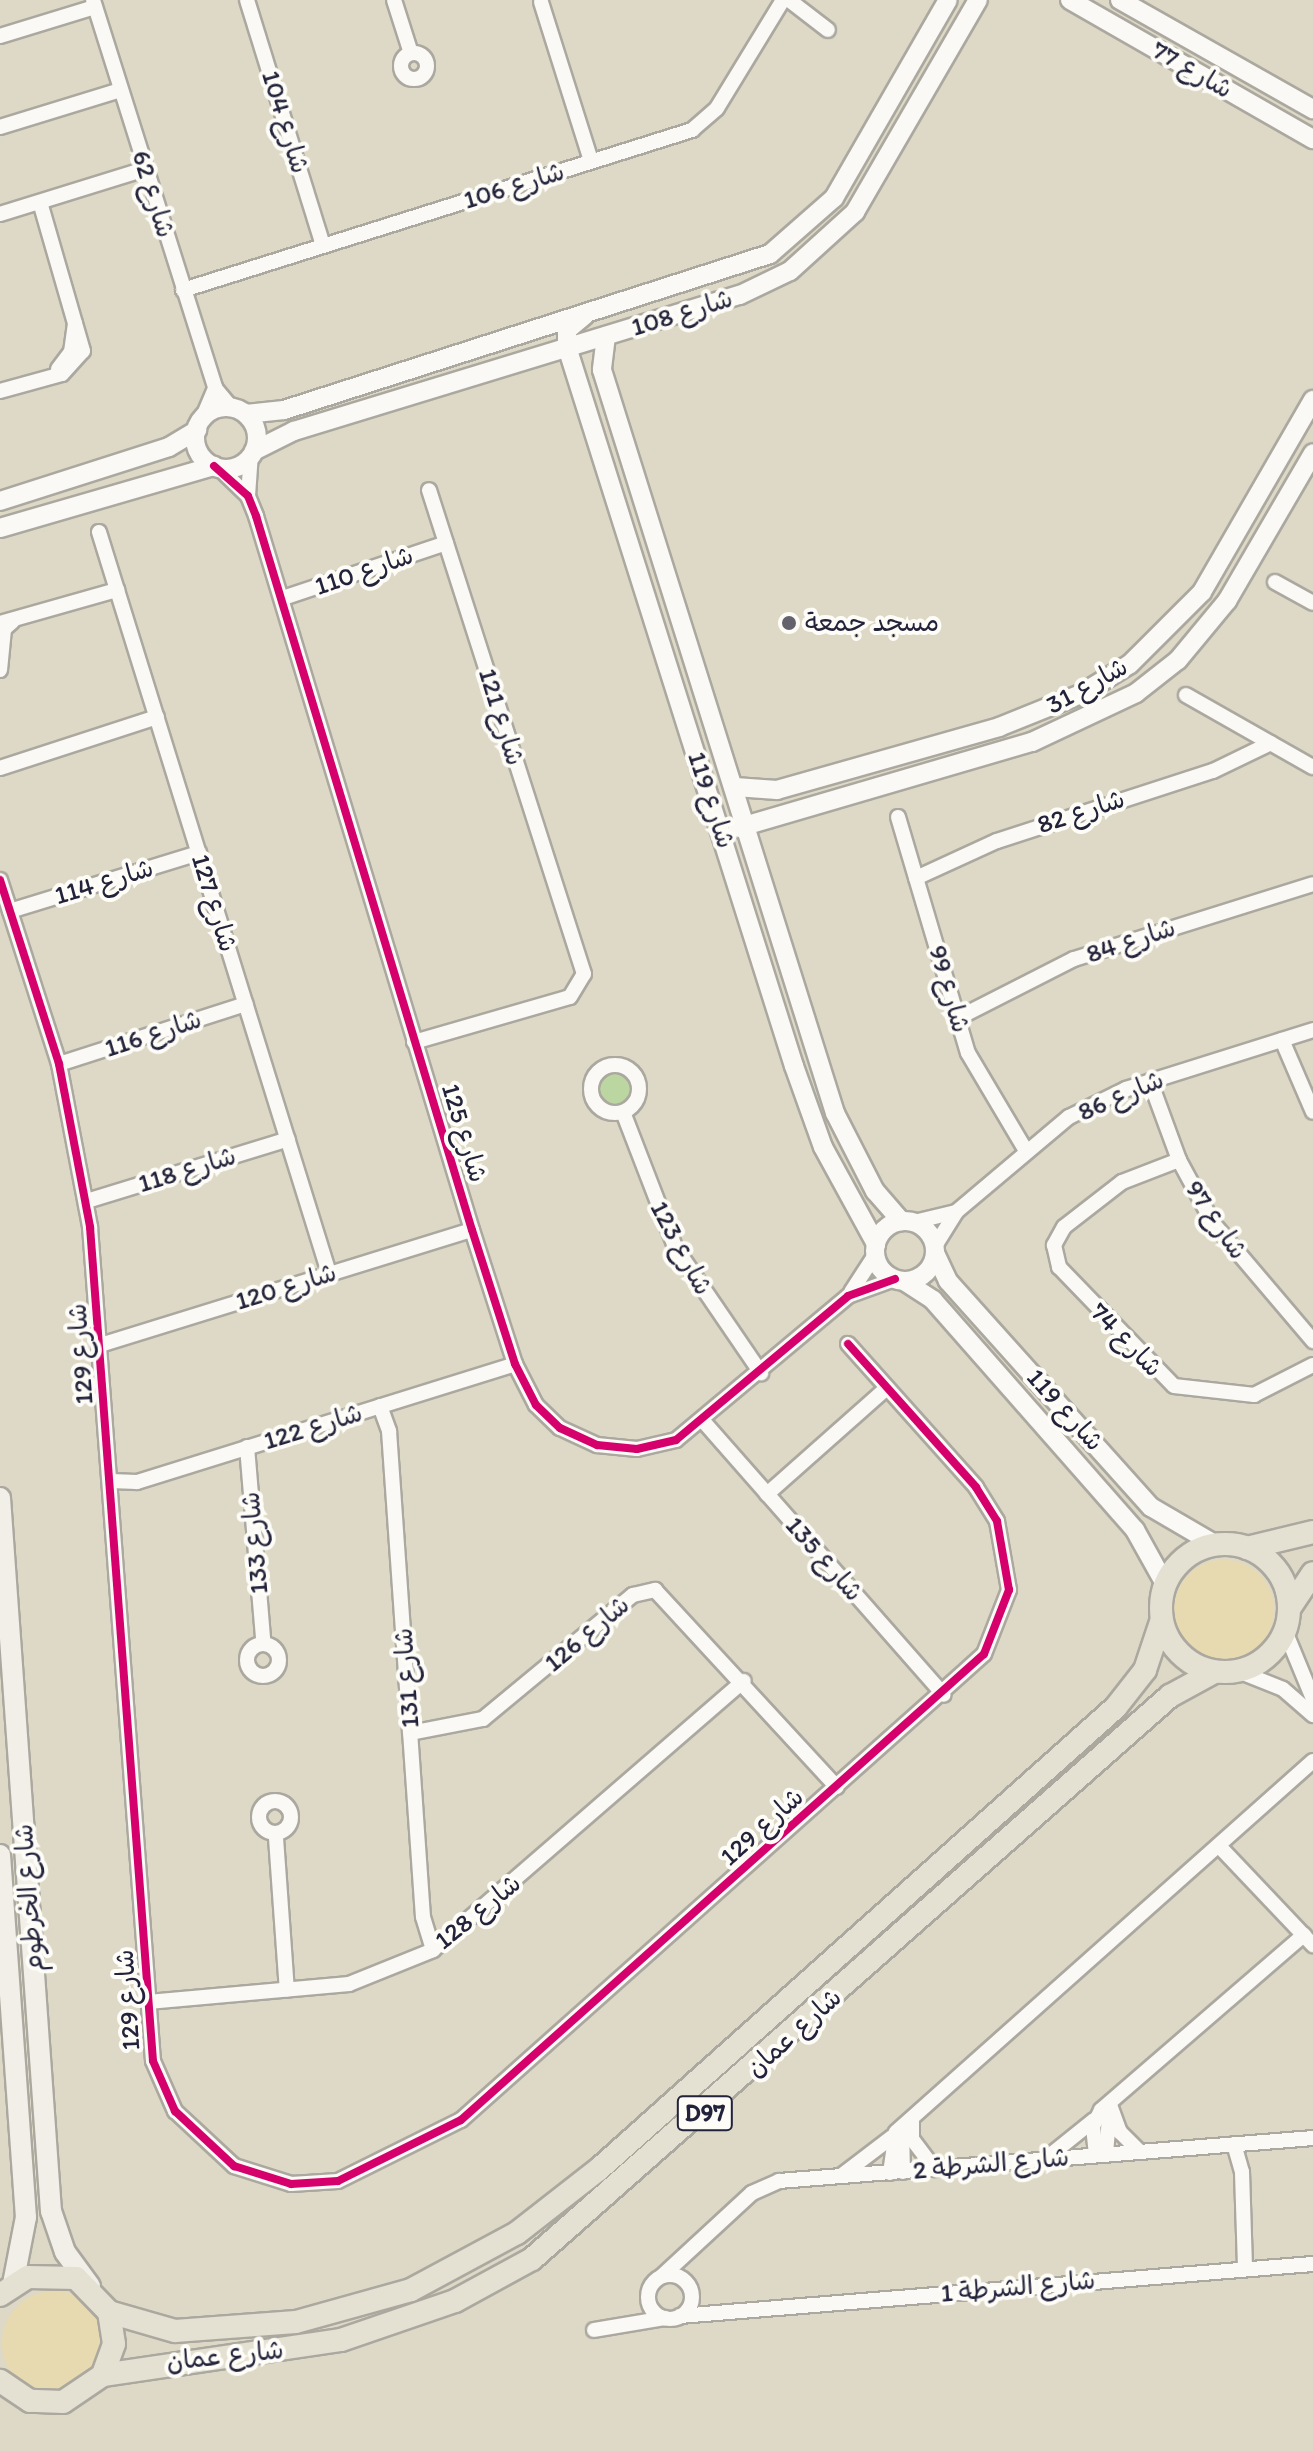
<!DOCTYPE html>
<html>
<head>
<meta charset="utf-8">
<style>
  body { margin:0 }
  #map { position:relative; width:1313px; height:2451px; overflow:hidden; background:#ded9c6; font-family:Itim,"Playpen Sans Arabic",sans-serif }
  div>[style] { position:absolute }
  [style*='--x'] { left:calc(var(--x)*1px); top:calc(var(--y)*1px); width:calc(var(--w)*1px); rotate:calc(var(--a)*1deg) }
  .green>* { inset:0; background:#bcd6a2 }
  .round { border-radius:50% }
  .sand>* { inset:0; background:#e7dab0 }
  .roads { filter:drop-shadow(2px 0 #aba89f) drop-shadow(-2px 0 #aba89f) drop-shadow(0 2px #aba89f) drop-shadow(0 -2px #aba89f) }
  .minor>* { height:14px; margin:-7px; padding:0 7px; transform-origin:7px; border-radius:7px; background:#faf9f6 }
  .minor>.ring { margin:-7px; padding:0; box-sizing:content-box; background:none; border:14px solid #faf9f6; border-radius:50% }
  .tertiary>* { height:18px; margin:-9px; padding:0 9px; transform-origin:9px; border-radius:9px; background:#faf9f6 }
  .tertiary>.ring { margin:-9px; padding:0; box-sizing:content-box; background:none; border:18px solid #faf9f6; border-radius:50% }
  .secondary>* { height:20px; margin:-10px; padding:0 10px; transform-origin:10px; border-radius:10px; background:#f1efe7 }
  .primary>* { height:22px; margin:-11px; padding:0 11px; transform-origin:11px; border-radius:11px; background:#e4e0d2 }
  .primary>.ring { margin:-11px; padding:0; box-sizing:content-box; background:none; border:22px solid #e4e0d2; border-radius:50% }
  .cycleway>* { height:8px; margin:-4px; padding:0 4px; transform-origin:4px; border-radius:4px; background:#d6006c }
  .dots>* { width:22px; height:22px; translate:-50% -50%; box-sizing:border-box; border:4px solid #fdfcf7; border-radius:50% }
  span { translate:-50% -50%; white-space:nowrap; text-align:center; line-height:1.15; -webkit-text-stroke:8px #fdfcf7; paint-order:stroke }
  .shield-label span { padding:2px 6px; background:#fdfcf7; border:2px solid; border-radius:6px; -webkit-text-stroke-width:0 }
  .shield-label { font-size:24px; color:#22223b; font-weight:700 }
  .street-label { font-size:26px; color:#22223b }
  .poi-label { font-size:26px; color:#22223b }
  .left { translate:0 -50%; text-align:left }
</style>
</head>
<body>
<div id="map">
  <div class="green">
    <div class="round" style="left:595px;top:1069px;width:40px;height:40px"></div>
  </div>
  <div class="sand">
    <div class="round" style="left:1174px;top:1560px;width:100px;height:100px"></div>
    <div class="round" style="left:2px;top:2291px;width:104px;height:104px"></div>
  </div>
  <div class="roads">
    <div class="minor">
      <div style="--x:93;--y:0;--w:407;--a:72.5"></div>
      <div style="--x:215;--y:388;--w:26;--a:50"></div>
      <div style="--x:247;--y:0;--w:257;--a:72.8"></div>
      <div style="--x:394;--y:0;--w:52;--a:72.3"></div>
      <div style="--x:789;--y:0;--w:49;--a:37.6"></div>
      <div style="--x:541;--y:2;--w:167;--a:72.5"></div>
      <div style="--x:0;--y:36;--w:99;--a:-17"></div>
      <div class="ring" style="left:401px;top:53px;width:12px;height:12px"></div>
      <div style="--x:0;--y:127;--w:126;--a:-17.1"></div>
      <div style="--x:0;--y:214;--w:152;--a:-17.2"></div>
      <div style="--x:183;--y:290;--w:534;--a:-17.45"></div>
      <div style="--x:692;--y:130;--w:33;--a:-41"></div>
      <div style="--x:717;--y:108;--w:127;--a:-58.6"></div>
      <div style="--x:58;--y:369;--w:21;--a:-53"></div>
      <div style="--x:71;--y:352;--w:29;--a:-82"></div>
      <div style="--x:0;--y:391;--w:64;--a:-15.3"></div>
      <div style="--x:62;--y:374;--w:31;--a:-48"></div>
      <div style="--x:83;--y:351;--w:155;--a:-106.1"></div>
      <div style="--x:202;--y:419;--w:34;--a:-67"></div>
      <div style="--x:219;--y:468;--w:40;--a:44"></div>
      <div style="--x:248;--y:496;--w:22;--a:68"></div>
      <div style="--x:256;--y:516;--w:746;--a:73.17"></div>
      <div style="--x:472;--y:1230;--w:141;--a:72.2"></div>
      <div style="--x:515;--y:1364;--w:46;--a:62.9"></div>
      <div style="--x:536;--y:1405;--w:33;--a:44"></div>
      <div style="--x:560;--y:1428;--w:41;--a:24.7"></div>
      <div style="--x:597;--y:1445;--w:40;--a:5.7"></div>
      <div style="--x:637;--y:1449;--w:40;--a:-13"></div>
      <div style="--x:676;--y:1440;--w:224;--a:-39.9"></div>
      <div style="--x:848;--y:1296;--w:50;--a:-19.9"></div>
      <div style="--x:248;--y:496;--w:39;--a:-86"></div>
      <div style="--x:99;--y:532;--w:776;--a:72.76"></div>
      <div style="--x:1275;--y:582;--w:43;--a:28.9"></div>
      <div style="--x:283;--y:598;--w:172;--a:-18.6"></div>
      <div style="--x:0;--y:623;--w:122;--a:-15.8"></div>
      <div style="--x:0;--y:670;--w:41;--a:-84.4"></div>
      <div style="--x:4;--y:629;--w:11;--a:-41"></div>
      <div style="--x:1186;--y:695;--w:146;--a:29.6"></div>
      <div style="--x:0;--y:768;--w:165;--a:-18"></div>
      <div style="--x:898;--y:817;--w:246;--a:73.5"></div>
      <div style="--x:968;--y:1053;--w:112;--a:59.3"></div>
      <div style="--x:916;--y:878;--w:89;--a:-24.6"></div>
      <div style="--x:997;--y:841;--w:227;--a:-18"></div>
      <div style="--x:1213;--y:771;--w:64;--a:-25.8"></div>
      <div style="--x:0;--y:880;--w:193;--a:72.2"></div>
      <div style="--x:59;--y:1064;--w:166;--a:79.2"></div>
      <div style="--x:90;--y:1227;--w:836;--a:85.68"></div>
      <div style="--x:153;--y:2061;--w:55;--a:66.3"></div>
      <div style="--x:175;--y:2111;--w:81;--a:43"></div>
      <div style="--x:234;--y:2166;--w:60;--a:17.5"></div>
      <div style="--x:291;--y:2184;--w:47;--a:-3.7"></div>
      <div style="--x:338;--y:2181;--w:137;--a:-26.4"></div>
      <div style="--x:461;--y:2120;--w:700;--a:-41.7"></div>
      <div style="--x:984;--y:1654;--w:69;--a:-68.7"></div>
      <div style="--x:1009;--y:1590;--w:70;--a:-99.9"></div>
      <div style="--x:997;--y:1521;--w:40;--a:-122"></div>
      <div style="--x:976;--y:1487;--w:192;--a:-131.8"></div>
      <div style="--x:10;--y:911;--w:198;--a:-17.1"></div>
      <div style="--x:958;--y:1018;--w:130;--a:-27"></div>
      <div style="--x:1074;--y:959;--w:250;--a:-17.4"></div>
      <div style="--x:1282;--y:1040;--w:78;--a:66.7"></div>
      <div style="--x:414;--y:1042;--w:162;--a:-16.1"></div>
      <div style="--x:570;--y:997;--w:27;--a:-59"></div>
      <div style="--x:584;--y:974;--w:508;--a:-107.76"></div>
      <div style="--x:59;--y:1064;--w:196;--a:-17.8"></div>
      <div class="ring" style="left:591px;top:1065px;width:34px;height:34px"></div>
      <div style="--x:1150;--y:1081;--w:84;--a:69.8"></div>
      <div style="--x:1179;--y:1160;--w:72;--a:61.6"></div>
      <div style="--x:1213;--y:1223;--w:155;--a:49.7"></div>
      <div style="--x:623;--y:1112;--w:145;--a:68.9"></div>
      <div style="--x:675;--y:1247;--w:153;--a:55.7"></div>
      <div style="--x:1179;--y:1160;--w:61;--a:158.9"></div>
      <div style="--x:1122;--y:1182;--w:73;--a:142.2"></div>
      <div style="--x:1064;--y:1227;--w:21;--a:119"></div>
      <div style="--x:1054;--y:1245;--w:23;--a:77"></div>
      <div style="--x:1059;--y:1267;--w:165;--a:46"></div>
      <div style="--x:1174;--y:1386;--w:81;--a:6.4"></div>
      <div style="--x:1254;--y:1395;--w:66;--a:-27"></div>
      <div style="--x:87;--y:1201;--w:210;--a:-17.1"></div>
      <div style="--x:914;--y:1222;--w:43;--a:-13.4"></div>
      <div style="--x:935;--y:1246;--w:40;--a:-58"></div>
      <div style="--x:956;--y:1212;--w:148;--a:-40.1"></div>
      <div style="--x:1069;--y:1117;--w:64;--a:-26.2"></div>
      <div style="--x:1126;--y:1089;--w:196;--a:-17.5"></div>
      <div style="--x:851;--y:1292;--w:44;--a:-57"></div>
      <div style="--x:100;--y:1345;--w:389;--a:-17.2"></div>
      <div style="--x:380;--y:1406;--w:27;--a:70"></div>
      <div style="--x:389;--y:1431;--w:487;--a:86"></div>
      <div style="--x:423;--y:1917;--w:34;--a:73"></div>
      <div style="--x:704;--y:1422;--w:363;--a:48.7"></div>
      <div style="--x:247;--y:1447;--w:193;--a:85.2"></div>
      <div style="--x:111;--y:1481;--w:26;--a:2"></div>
      <div style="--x:137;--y:1482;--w:396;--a:-17.3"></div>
      <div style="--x:767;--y:1494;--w:160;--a:-41.5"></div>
      <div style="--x:1285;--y:1631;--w:74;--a:67.6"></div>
      <div class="ring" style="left:247px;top:1644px;width:18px;height:18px"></div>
      <div style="--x:1238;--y:1671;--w:48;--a:21.8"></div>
      <div style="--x:1283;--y:1689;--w:40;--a:41"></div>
      <div style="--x:410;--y:1733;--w:74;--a:-10.9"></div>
      <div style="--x:483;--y:1719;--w:195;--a:-39.6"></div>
      <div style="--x:633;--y:1595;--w:23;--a:-13"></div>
      <div style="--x:655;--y:1590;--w:268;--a:47.3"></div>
      <div class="ring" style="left:259px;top:1801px;width:18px;height:18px"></div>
      <div style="--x:276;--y:1838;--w:152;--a:85.9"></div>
      <div style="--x:1219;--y:1846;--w:137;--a:46.5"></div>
      <div style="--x:148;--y:2002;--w:202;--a:-5.1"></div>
      <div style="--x:349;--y:1984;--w:91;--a:-22"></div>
      <div style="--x:433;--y:1950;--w:411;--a:-40.9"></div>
      <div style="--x:1110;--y:2105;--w:29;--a:70"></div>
      <div style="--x:1120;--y:2132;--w:28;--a:45"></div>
      <div style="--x:912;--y:2119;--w:20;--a:90"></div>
      <div style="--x:912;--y:2139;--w:38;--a:53"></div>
      <div style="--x:902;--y:2129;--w:43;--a:88.7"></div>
      <div style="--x:1234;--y:2144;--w:29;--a:74"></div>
      <div style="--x:1242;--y:2172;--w:97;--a:88.2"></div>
      <div style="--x:1106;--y:2154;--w:49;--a:-85.3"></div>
      <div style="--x:1096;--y:2155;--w:29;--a:-96"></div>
      <div style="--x:1093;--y:2126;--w:18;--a:-63"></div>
      <div style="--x:1101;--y:2110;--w:268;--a:-40.8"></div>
      <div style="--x:1048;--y:2157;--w:59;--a:-38.8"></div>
      <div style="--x:890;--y:2173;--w:41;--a:-81.7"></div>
      <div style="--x:896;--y:2132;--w:558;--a:-41.66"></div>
      <div style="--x:842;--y:2175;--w:63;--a:-37.2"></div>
      <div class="ring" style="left:648px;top:2275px;width:30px;height:30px"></div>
      <div style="--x:662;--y:2276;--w:122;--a:-42.7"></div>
      <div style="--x:752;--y:2193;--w:30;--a:-24"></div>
      <div style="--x:779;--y:2181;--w:536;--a:-4.6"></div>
      <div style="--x:680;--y:2316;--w:635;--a:-4.7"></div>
      <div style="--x:594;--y:2330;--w:72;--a:-9.6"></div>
    </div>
    <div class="tertiary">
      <div style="--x:1070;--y:0;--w:280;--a:29.8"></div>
      <div style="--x:1120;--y:0;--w:222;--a:29.5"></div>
      <div style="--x:585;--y:315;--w:23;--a:140"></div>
      <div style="--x:567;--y:330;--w:17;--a:90"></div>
      <div style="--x:567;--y:347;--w:754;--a:72.48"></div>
      <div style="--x:794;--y:1066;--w:86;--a:70.3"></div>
      <div style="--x:823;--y:1147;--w:111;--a:61.3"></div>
      <div style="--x:606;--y:336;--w:34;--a:97"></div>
      <div style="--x:602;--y:370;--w:779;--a:72.59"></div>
      <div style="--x:835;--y:1113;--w:88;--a:62.9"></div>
      <div style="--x:875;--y:1191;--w:40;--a:49"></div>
      <div class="ring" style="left:195px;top:407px;width:44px;height:44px"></div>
      <div style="--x:246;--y:414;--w:38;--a:-6"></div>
      <div style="--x:284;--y:410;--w:510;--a:-17.8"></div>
      <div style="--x:770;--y:254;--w:85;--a:-41.2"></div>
      <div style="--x:834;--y:198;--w:228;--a:-60.1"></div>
      <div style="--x:254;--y:451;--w:45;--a:-26.6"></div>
      <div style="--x:294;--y:431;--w:466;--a:-17"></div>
      <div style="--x:740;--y:295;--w:55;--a:-25.6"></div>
      <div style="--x:790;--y:271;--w:88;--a:-42.2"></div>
      <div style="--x:855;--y:212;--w:245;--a:-59.9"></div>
      <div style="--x:0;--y:501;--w:177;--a:-17.7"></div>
      <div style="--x:169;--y:447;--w:33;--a:-31"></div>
      <div style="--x:0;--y:528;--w:223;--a:-16.2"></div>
      <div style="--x:735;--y:787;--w:42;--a:4.1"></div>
      <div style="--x:777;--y:790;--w:231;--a:-15.8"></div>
      <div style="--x:999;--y:727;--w:88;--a:-21.9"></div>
      <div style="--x:1081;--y:694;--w:57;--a:-31.5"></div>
      <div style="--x:1130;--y:664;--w:102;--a:-45"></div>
      <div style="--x:1202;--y:592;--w:222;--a:-60"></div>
      <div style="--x:737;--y:828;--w:307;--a:-16.3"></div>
      <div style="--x:1032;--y:742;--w:115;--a:-25.2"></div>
      <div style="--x:1136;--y:693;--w:53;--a:-38.2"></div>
      <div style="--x:1178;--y:660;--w:77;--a:-50.3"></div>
      <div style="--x:1227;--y:601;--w:171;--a:-59.8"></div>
      <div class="ring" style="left:875px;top:1221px;width:42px;height:42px"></div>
      <div style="--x:935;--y:1253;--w:31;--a:65"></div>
      <div style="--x:948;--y:1281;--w:304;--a:48.1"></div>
      <div style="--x:1151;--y:1507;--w:75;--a:30.3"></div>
      <div style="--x:904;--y:1281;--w:35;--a:33"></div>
      <div style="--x:933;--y:1300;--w:306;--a:48.7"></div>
      <div style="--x:1135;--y:1530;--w:62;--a:60.9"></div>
    </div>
    <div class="secondary">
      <div style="--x:0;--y:1498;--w:715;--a:85.91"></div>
      <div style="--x:51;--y:2211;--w:43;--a:71.1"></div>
      <div style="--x:65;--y:2252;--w:42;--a:53.7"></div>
      <div style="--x:0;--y:1855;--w:363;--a:85.9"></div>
      <div style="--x:26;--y:2217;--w:68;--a:101"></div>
    </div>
    <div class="primary">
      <div class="ring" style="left:1161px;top:1544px;width:106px;height:106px"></div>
      <div style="--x:1247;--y:1548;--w:68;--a:-13.6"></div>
      <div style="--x:1289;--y:1609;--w:43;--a:-56.3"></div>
      <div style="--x:0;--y:2295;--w:33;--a:-33"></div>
      <div style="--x:28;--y:2277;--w:48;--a:1.2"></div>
      <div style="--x:76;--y:2278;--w:47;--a:45.9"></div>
      <div style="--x:109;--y:2312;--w:32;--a:81"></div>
      <div style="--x:114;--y:2344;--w:33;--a:110"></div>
      <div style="--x:103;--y:2375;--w:48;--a:146"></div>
      <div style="--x:63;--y:2402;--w:33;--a:-178"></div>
      <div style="--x:30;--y:2401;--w:36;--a:-146"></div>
      <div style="--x:109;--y:2312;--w:69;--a:16.1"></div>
      <div style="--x:175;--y:2331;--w:121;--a:-4.3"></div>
      <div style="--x:296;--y:2322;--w:119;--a:-15.5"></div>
      <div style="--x:411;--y:2290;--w:120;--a:-28.3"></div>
      <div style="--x:517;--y:2233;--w:104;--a:-38"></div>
      <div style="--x:599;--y:2169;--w:693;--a:-41.78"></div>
      <div style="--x:1116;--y:1707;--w:47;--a:-51.9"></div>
      <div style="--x:1145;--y:1670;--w:51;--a:-71.6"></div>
      <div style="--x:103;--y:2375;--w:241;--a:-8.4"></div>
      <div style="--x:341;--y:2340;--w:120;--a:-18.9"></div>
      <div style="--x:455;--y:2301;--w:88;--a:-28.6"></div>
      <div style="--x:532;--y:2259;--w:851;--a:-41.43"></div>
      <div style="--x:1170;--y:1696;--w:50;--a:-28.6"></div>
    </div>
  </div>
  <div class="cycleway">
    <div style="--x:214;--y:466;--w:45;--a:41.4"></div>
    <div style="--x:248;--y:496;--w:22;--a:68"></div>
    <div style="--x:256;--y:516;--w:746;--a:73.17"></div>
    <div style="--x:472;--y:1230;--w:141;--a:72.2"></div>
    <div style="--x:515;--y:1364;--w:46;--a:62.9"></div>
    <div style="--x:536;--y:1405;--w:33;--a:44"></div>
    <div style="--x:560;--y:1428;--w:41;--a:24.7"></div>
    <div style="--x:597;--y:1445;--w:40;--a:5.7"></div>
    <div style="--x:637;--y:1449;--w:40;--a:-13"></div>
    <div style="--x:676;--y:1440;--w:224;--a:-39.9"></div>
    <div style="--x:848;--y:1296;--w:50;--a:-19.9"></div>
    <div style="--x:0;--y:880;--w:193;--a:72.2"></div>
    <div style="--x:59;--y:1064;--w:166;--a:79.2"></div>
    <div style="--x:90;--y:1227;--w:836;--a:85.68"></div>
    <div style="--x:153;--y:2061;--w:55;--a:66.3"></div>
    <div style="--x:175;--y:2111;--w:81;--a:43"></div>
    <div style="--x:234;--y:2166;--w:60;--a:17.5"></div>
    <div style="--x:291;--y:2184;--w:47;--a:-3.7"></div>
    <div style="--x:338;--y:2181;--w:137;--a:-26.4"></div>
    <div style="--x:461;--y:2120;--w:700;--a:-41.7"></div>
    <div style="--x:984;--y:1654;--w:69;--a:-68.7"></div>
    <div style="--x:1009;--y:1590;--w:70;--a:-99.9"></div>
    <div style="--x:997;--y:1521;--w:40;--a:-122"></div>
    <div style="--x:976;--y:1487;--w:192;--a:-131.8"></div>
  </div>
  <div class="dots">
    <div style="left:789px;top:623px;background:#64626c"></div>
  </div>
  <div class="shield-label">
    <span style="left:705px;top:2113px">D97</span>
  </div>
  <div class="street-label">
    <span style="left:1192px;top:70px;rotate:30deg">شارع 77</span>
    <span style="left:285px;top:122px;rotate:73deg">شارع 104</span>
    <span style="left:514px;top:186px;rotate:-17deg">شارع 106</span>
    <span style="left:153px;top:194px;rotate:73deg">شارع 62</span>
    <span style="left:682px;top:313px;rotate:-17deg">شارع 108</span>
    <span style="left:364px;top:571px;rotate:-19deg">شارع 110</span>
    <span style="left:1087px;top:686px;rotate:-29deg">شارع 31</span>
    <span style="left:501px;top:717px;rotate:73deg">شارع 121</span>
    <span style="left:711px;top:800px;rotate:72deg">شارع 119</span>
    <span style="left:1081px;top:812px;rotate:-18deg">شارع 82</span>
    <span style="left:104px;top:882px;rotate:-17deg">شارع 114</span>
    <span style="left:214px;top:903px;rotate:73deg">شارع 127</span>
    <span style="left:1131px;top:941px;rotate:-18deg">شارع 84</span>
    <span style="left:949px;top:989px;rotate:74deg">شارع 99</span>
    <span style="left:153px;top:1034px;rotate:-18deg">شارع 116</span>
    <span style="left:1121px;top:1096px;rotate:-23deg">شارع 86</span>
    <span style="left:464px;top:1133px;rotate:73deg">شارع 125</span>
    <span style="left:187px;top:1170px;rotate:-17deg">شارع 118</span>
    <span style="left:1216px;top:1220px;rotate:56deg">شارع 97</span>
    <span style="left:681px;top:1248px;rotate:62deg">شارع 123</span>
    <span style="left:286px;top:1287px;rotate:-17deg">شارع 120</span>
    <span style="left:1126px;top:1340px;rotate:46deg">شارع 74</span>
    <span style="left:81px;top:1354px;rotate:-94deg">شارع 129</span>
    <span style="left:1065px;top:1410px;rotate:48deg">شارع 119</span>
    <span style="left:313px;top:1427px;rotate:-17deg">شارع 122</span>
    <span style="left:255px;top:1543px;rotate:-95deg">شارع 133</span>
    <span style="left:824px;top:1559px;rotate:49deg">شارع 135</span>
    <span style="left:587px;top:1634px;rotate:-40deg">شارع 126</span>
    <span style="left:407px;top:1678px;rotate:-94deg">شارع 131</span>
    <span style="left:762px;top:1827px;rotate:-42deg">شارع 129</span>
    <span style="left:29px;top:1898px;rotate:-94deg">شارع الخرطوم</span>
    <span style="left:478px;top:1912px;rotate:-39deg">شارع 128</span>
    <span style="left:128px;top:2000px;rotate:-94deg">شارع 129</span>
    <span style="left:794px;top:2033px;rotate:-42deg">شارع عمان</span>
    <span style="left:991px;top:2164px;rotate:-5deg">شارع الشرطة 2</span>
    <span style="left:1018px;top:2287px;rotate:-5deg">شارع الشرطة 1</span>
    <span style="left:225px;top:2356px;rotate:-6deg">شارع عمان</span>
  </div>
  <div class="poi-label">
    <span class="left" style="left:805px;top:623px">مسجد جمعة</span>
  </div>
</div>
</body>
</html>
